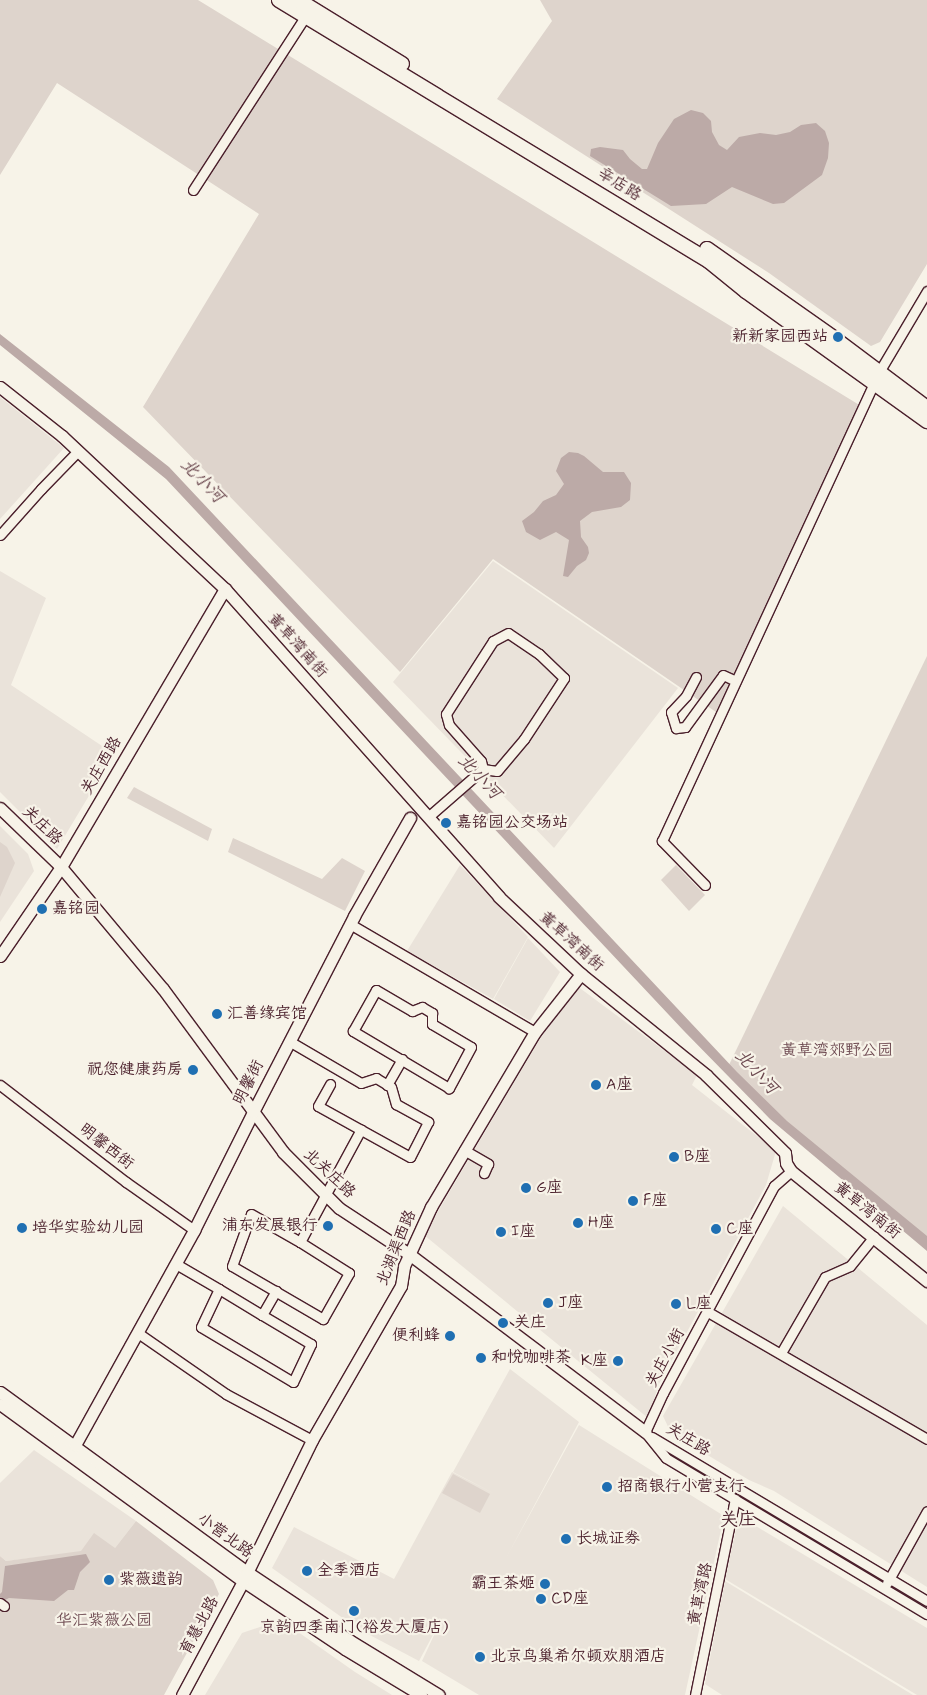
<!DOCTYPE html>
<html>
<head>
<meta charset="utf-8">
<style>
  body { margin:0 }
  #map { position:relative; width:927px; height:1695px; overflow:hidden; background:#f7f3e8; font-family:Mynerve,"LXGW WenKai TC",sans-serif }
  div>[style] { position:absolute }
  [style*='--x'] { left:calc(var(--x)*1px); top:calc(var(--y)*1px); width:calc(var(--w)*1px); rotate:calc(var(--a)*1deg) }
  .built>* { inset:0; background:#eae3da }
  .green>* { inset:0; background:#ded4cc }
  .water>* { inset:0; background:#bcaaa7 }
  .roads { filter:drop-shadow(1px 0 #4a1f2b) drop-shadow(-1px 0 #4a1f2b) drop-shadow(0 1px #4a1f2b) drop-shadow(0 -1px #4a1f2b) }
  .minor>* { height:9px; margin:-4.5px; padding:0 4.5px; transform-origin:4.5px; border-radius:4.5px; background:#f7f3e8 }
  .tertiary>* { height:11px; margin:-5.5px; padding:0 5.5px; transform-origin:5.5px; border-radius:5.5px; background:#f7f3e8 }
  .primary>* { height:14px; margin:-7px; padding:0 7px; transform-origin:7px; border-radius:7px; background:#f7f3e8 }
  .dots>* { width:14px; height:14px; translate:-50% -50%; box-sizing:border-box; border:2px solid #f7f3e8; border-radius:50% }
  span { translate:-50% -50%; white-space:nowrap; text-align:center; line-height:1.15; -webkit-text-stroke:4.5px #f7f3e8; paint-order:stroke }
  .street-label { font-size:16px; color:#4a1f2b }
  .poi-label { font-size:16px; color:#4a1f2b }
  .right { translate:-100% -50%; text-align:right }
  .left { translate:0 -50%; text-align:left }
  .park-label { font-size:16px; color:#6f4c53 }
  .water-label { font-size:18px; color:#6c4950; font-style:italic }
  .neighbourhood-label { font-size:18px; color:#4a1f2b }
</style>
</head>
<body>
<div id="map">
  <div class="built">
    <div style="clip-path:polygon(0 397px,64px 448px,0 519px)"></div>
    <div style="clip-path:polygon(493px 561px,678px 688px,554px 848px,393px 682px)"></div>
    <div style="clip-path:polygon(0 571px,46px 598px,11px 685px,114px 754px,57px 849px,0 792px)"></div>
    <div style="clip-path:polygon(0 826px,28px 854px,34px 871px,0 922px)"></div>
    <div style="clip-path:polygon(460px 865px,528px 937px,493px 999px,407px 951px)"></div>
    <div style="clip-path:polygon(528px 938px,560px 972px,530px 1021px,494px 999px)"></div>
    <div style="clip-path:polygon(573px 983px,697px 1075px,692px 1085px,776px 1151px,766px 1185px,659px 1384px,648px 1418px,424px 1235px)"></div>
    <div style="clip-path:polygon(783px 1206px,927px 1325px,927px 1587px,774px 1491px,749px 1480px,671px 1433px,663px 1416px)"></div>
    <div style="clip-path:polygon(510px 1369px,579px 1422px,506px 1558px,579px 1425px,724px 1516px,685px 1695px,479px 1695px,422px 1661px,442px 1618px,419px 1661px,366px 1633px,374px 1616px,364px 1633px,272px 1568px,294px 1527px,394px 1579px,452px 1472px,495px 1494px,453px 1472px)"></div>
    <div style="clip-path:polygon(34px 1450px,136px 1521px,115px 1548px,6px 1561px,0 1556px,0 1483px)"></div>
    <div style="clip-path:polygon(739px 1516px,927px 1628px,927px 1695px,917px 1695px,725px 1579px)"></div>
    <div style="clip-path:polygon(725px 1581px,913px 1695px,722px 1695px,705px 1684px)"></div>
    <div style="clip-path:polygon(281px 1620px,355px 1672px,392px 1695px,205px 1695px,242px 1633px)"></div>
  </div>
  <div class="green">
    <div style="clip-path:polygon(0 0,198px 0,861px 406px,716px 712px,493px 559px,400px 672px,143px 407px,259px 214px,57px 83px,0 175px)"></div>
    <div style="clip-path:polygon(540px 0,927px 0,927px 264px,880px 342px,871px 346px,769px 273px,497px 99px,552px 21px)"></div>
    <div style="clip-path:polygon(927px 656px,927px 1239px,765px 1110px,727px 1069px)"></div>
    <div style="clip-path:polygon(134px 787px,212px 829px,208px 841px,127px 798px)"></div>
    <div style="clip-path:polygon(233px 838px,322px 879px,342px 858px,365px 871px,345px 911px,228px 852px)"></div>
    <div style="clip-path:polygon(0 842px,7px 847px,15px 863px,0 897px)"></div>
    <div style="clip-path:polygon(676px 865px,705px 895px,689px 911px,661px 880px)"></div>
    <div style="clip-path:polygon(453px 1474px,490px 1494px,480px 1513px,442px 1493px)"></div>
    <div style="clip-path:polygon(136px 1521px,213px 1580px,219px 1594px,164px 1695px,0 1695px,0 1556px,6px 1561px,81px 1551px,94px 1533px,115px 1548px)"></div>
  </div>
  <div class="water">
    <div style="clip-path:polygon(691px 110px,703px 113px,711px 121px,712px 132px,719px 145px,727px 150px,739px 137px,760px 133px,776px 135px,790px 132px,801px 125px,816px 123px,825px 131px,829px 143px,828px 158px,822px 175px,784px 203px,773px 204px,732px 187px,706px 204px,671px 206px,590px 156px,591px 149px,600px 147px,623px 150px,630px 159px,642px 169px,647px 169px,658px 143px,674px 119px)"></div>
    <div style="clip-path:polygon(0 334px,169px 467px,737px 1072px,787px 1121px,927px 1236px,927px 1251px,770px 1119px,684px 1031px,166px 479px,0 345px)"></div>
    <div style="clip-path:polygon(569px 452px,578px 453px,584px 456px,603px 472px,624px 472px,631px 483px,630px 500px,621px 507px,592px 512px,580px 521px,581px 537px,588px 547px,589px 553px,586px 560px,577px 566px,568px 577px,563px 576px,569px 540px,556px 532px,540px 540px,526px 532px,522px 521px,534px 512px,543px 501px,556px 495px,564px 484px,556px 471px,561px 458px)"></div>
    <div style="clip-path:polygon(86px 1554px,90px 1562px,80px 1572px,74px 1590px,68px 1590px,54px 1601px,9px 1598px,5px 1600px,0 1611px,0 1594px,2px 1592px,5px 1566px)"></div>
  </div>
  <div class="roads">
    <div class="minor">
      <div style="--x:193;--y:190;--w:212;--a:-57.1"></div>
      <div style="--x:0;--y:535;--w:62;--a:-48.3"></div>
      <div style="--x:41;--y:489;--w:53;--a:-45.8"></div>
      <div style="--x:696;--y:677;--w:21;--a:118"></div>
      <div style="--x:686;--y:696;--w:22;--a:133"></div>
      <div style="--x:671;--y:712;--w:17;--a:73"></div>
      <div style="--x:676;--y:728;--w:9;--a:-6"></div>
      <div style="--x:685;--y:727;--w:64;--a:-53.8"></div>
      <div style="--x:723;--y:675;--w:14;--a:25"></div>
      <div style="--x:428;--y:817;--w:73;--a:-41.1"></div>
      <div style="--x:483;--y:769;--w:14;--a:8"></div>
      <div style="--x:497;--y:771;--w:42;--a:-49.8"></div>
      <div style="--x:524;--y:739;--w:73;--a:-56.7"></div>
      <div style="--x:564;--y:678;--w:35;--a:-136"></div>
      <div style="--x:539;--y:654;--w:37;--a:-146"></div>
      <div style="--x:508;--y:633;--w:17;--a:152"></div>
      <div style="--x:493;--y:641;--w:87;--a:122.8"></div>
      <div style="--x:446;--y:714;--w:11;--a:75"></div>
      <div style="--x:449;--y:725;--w:48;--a:48.4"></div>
      <div style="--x:481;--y:761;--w:8;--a:76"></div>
      <div style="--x:705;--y:885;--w:62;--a:-134.3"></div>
      <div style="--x:662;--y:841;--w:517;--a:-65.17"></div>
      <div style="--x:879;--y:372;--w:94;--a:-59.3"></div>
      <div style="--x:350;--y:924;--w:214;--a:30.3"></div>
      <div style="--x:376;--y:990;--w:42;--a:30.3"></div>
      <div style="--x:412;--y:1011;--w:11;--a:-22"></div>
      <div style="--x:422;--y:1007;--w:12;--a:31"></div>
      <div style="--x:432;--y:1013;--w:11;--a:90"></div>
      <div style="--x:432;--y:1024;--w:45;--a:30.5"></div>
      <div style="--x:471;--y:1047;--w:47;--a:118.2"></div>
      <div style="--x:449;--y:1088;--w:112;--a:-149.3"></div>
      <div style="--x:353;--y:1031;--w:47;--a:-60.7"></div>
      <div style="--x:289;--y:1041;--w:83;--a:30.3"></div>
      <div style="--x:361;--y:1083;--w:16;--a:-18"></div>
      <div style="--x:376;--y:1078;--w:17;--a:31"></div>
      <div style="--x:391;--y:1087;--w:18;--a:74"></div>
      <div style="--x:396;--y:1104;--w:37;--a:29"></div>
      <div style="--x:428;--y:1122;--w:39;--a:117"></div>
      <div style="--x:410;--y:1157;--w:105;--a:-151"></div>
      <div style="--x:318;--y:1106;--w:25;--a:-61"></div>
      <div style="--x:0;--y:1085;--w:159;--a:37.6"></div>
      <div style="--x:126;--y:1182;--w:83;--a:35.2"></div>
      <div style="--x:387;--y:1085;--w:30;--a:-60"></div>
      <div style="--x:464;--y:1150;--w:28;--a:30"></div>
      <div style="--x:488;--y:1164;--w:10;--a:114"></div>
      <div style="--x:300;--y:1242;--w:58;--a:32.3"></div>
      <div style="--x:349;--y:1273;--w:53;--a:119.5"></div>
      <div style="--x:323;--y:1319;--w:105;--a:-149.8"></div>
      <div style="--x:232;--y:1266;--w:55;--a:-69.9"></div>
      <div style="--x:251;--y:1214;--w:56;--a:29.7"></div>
      <div style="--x:300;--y:1242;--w:128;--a:-61.6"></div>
      <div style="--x:176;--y:1264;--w:50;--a:30.2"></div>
      <div style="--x:708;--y:1312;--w:253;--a:30.1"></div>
      <div style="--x:262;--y:1315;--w:57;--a:30.6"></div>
      <div style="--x:311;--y:1344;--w:42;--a:115.3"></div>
      <div style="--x:293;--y:1382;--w:107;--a:-149.1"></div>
      <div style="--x:201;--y:1327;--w:42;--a:-64.7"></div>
      <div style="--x:219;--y:1289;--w:50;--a:31.2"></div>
      <div style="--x:262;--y:1315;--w:28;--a:-60"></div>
      <div style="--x:138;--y:1333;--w:107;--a:34.7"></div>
      <div style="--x:226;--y:1394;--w:98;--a:28.1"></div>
      <div style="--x:781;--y:1353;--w:88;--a:-59.9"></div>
      <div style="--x:825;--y:1277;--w:27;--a:-24"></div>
      <div style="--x:850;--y:1266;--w:38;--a:-51"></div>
      <div style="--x:645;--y:1432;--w:33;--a:51"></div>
      <div style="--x:666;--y:1458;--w:304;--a:30.9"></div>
      <div style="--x:645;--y:1432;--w:43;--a:-65.2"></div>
      <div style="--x:663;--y:1393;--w:235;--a:-61.8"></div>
      <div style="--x:774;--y:1186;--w:23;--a:-41"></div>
      <div style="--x:652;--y:1437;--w:320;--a:30.8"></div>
      <div style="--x:887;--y:1583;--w:82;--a:-60.9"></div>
      <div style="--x:0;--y:1603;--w:5;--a:37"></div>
      <div style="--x:695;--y:1695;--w:200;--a:-78.5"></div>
    </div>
    <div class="tertiary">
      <div style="--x:0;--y:387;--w:79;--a:38.3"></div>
      <div style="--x:62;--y:436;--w:224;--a:43.2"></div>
      <div style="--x:225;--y:589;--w:412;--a:48.3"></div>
      <div style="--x:499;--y:897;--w:112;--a:43.2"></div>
      <div style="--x:581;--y:974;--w:161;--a:38.9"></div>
      <div style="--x:706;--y:1075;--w:111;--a:44.6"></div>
      <div style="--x:785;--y:1153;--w:10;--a:84"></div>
      <div style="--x:786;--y:1163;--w:9;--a:58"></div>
      <div style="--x:791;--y:1171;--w:175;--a:39"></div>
      <div style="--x:0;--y:808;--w:85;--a:44"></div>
      <div style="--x:61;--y:867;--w:159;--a:50.1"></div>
      <div style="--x:163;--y:989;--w:202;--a:53.6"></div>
      <div style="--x:283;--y:1152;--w:79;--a:45"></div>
      <div style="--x:339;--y:1208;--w:84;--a:33.3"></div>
      <div style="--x:409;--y:1254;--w:296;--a:37"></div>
      <div style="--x:0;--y:956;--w:108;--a:-55.6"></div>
      <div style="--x:61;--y:867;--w:323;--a:-59.5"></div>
      <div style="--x:0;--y:1392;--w:306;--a:36.1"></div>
      <div style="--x:247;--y:1572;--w:123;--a:33.7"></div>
      <div style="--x:349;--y:1640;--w:105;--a:31.4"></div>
      <div style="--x:0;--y:1404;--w:301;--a:36.1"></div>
      <div style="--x:243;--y:1581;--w:123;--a:33.7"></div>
      <div style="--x:345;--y:1649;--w:89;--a:31.2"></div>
      <div style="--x:75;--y:1445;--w:246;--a:-61"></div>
      <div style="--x:194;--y:1230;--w:132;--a:-63.4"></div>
      <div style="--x:253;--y:1112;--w:220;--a:-62.7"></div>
      <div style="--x:354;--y:916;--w:113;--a:-60.3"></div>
      <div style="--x:182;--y:1695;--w:129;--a:-61.8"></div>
      <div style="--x:243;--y:1581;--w:157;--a:-63.9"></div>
      <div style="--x:312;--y:1440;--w:178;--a:-60"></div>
      <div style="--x:401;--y:1286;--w:20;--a:-81"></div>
      <div style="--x:404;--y:1266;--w:65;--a:-65.4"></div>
      <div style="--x:431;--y:1207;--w:204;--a:-59.3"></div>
      <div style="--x:535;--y:1032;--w:74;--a:-51.6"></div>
    </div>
    <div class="primary">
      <div style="--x:279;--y:0;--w:503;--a:31.26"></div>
      <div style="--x:709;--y:261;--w:48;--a:39"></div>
      <div style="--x:746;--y:291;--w:223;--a:35.7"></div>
      <div style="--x:298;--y:0;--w:122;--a:31.6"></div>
      <div style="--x:707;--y:249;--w:156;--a:35.1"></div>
      <div style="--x:835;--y:339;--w:115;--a:36.9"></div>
    </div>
  </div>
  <div class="dots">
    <div style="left:838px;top:337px;background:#1f6fb2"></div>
    <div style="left:446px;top:823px;background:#1f6fb2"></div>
    <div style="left:42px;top:909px;background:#1f6fb2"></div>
    <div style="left:217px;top:1014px;background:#1f6fb2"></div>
    <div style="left:193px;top:1070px;background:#1f6fb2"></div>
    <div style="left:596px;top:1085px;background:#1f6fb2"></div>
    <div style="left:674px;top:1157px;background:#1f6fb2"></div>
    <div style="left:526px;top:1188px;background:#1f6fb2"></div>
    <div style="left:633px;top:1201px;background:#1f6fb2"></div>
    <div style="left:578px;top:1223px;background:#1f6fb2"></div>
    <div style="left:328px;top:1226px;background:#1f6fb2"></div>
    <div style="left:22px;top:1228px;background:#1f6fb2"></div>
    <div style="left:716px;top:1229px;background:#1f6fb2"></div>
    <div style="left:501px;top:1232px;background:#1f6fb2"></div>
    <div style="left:548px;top:1303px;background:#1f6fb2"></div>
    <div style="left:676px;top:1304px;background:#1f6fb2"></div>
    <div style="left:503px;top:1323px;background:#1f6fb2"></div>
    <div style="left:450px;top:1336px;background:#1f6fb2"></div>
    <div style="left:481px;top:1358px;background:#1f6fb2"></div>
    <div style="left:618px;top:1361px;background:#1f6fb2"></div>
    <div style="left:607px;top:1487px;background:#1f6fb2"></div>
    <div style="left:566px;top:1539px;background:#1f6fb2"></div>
    <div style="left:307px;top:1571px;background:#1f6fb2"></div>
    <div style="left:109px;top:1580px;background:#1f6fb2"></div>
    <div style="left:545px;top:1584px;background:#1f6fb2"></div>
    <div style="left:541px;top:1599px;background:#1f6fb2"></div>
    <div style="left:354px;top:1611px;background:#1f6fb2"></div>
    <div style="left:480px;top:1657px;background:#1f6fb2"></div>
  </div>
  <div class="street-label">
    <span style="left:619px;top:185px;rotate:31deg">辛店路</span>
    <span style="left:297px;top:646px;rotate:48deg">黄草湾南街</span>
    <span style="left:102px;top:766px;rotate:-60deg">关庄西路</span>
    <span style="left:42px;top:826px;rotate:44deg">关庄路</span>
    <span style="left:571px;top:942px;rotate:42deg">黄草湾南街</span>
    <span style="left:249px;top:1083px;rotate:-63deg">明馨街</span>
    <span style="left:106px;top:1147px;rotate:38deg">明馨西街</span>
    <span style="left:329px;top:1174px;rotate:43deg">北关庄路</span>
    <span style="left:867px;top:1211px;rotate:39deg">黄草湾南街</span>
    <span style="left:397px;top:1248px;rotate:-68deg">北湖渠西路</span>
    <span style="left:666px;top:1358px;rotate:-62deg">关庄小街</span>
    <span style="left:688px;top:1440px;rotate:31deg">关庄路</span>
    <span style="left:225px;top:1536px;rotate:36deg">小营北路</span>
    <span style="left:701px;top:1594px;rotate:-78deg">黄草湾路</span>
    <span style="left:200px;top:1626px;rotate:-62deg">育慧北路</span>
  </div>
  <div class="poi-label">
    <span class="right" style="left:828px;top:337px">新新家园西站</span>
    <span class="left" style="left:456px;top:823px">嘉铭园公交场站</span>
    <span class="left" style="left:52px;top:909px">嘉铭园</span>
    <span class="left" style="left:227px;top:1014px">汇善缘宾馆</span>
    <span class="right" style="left:183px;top:1070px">祝您健康药房</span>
    <span class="left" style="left:606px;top:1085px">A座</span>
    <span class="left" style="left:684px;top:1157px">B座</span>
    <span class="left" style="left:536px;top:1188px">G座</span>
    <span class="left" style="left:643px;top:1201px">F座</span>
    <span class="left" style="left:588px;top:1223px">H座</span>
    <span class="right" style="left:318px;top:1226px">浦东发展银行</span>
    <span class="left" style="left:32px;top:1228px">培华实验幼儿园</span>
    <span class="left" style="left:726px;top:1229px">C座</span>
    <span class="left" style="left:511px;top:1232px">I座</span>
    <span class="left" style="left:558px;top:1303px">J座</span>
    <span class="left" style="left:686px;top:1304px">L座</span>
    <span class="left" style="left:514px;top:1323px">关庄</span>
    <span class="right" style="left:440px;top:1336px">便利蜂</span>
    <span class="left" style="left:491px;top:1358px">和悦咖啡茶</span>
    <span class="right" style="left:608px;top:1361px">K座</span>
    <span class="left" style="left:617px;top:1487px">招商银行小营支行</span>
    <span class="left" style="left:576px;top:1539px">长城证券</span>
    <span class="left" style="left:317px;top:1571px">全季酒店</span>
    <span class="left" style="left:119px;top:1580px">紫薇遗韵</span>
    <span class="right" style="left:535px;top:1584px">霸王茶姬</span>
    <span class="left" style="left:551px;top:1599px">CD座</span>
    <span style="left:354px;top:1628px">京韵四季南门(裕发大厦店)</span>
    <span class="left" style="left:490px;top:1657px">北京鸟巢希尔顿欢朋酒店</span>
  </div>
  <div class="park-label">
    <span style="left:837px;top:1051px">黄草湾郊野公园</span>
    <span style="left:104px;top:1621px">华汇紫薇公园</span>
  </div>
  <div class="water-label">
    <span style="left:202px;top:481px;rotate:46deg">北小河</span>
    <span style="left:479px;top:777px;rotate:47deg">北小河</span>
    <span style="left:756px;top:1072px;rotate:47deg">北小河</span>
  </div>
  <div class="neighbourhood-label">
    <span style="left:738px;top:1520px">关庄</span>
  </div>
</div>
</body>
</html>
